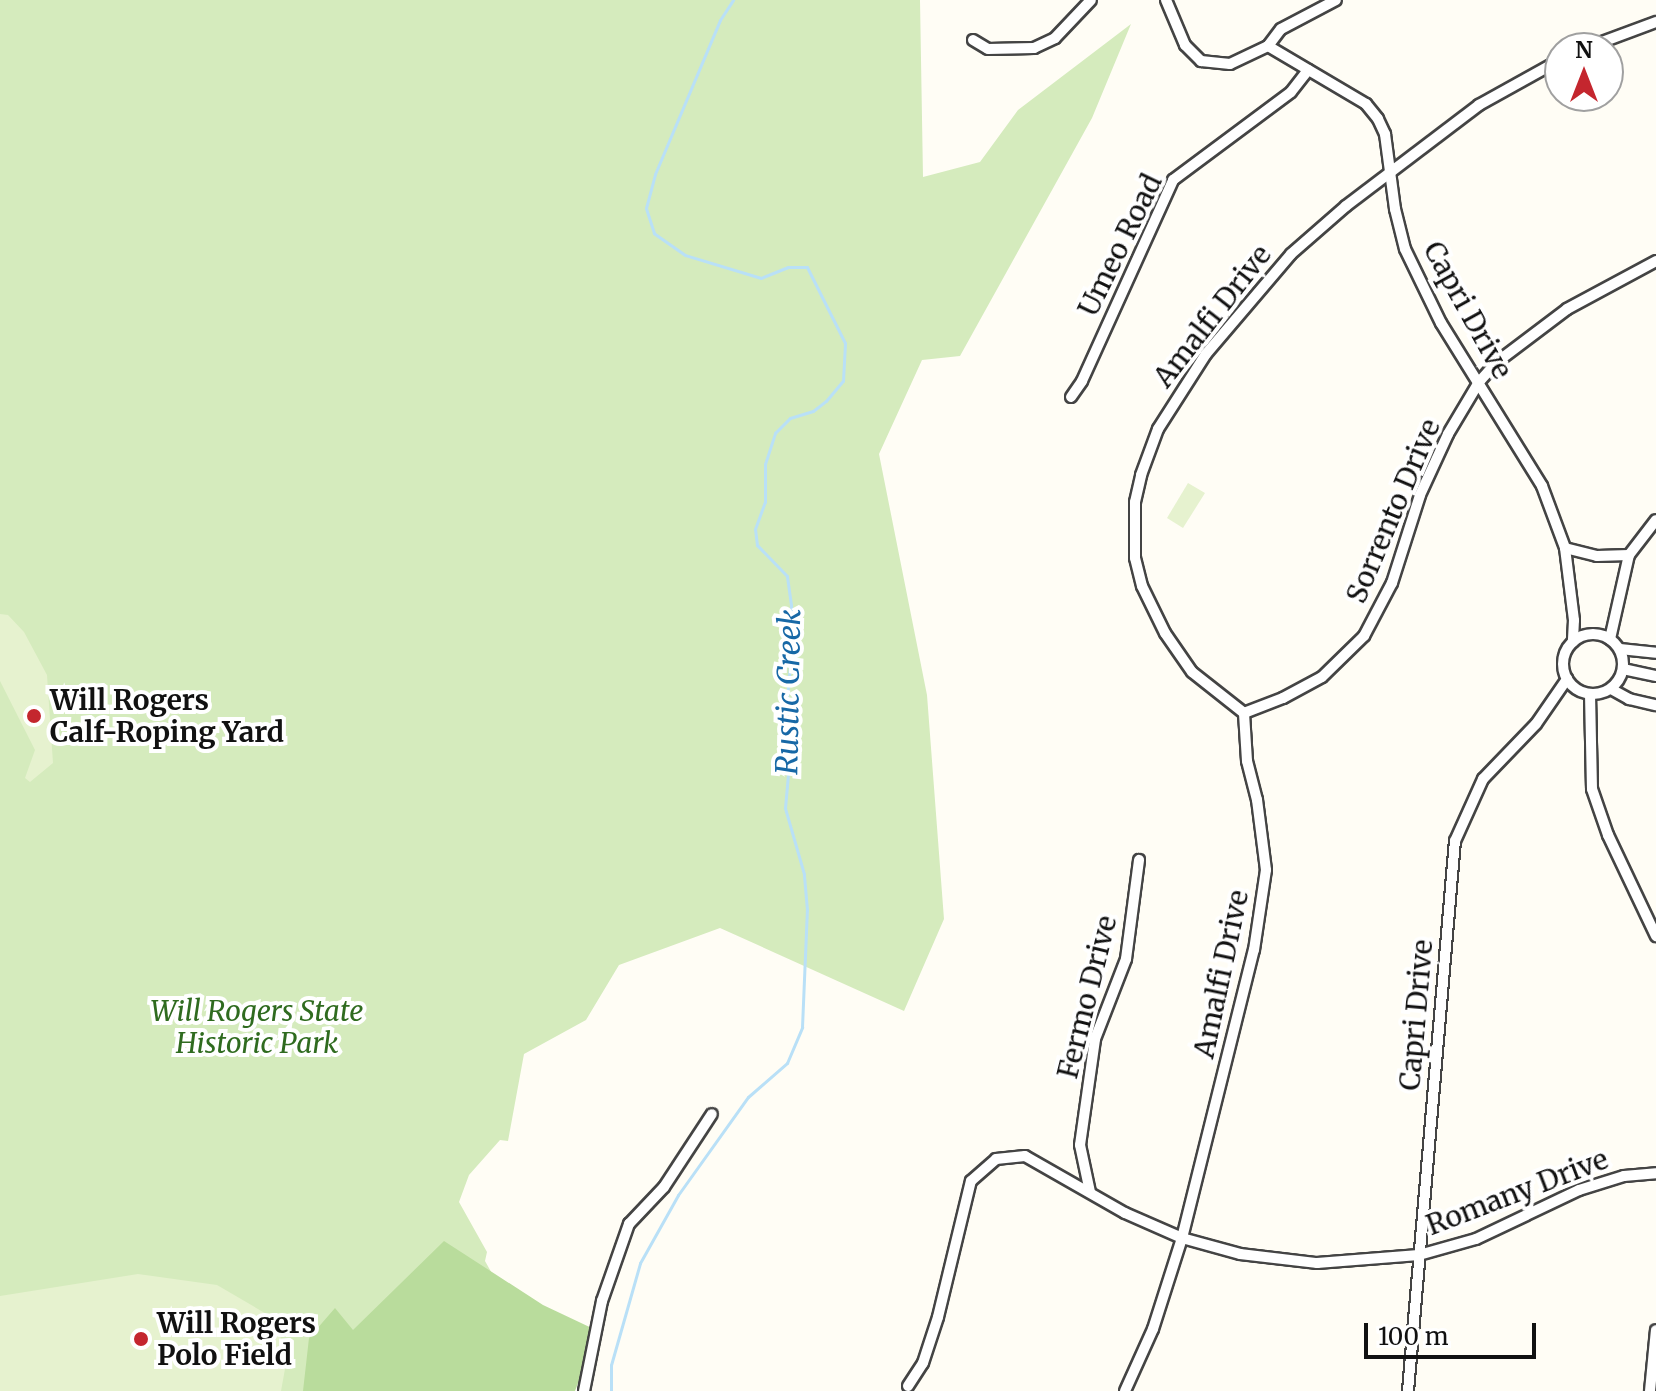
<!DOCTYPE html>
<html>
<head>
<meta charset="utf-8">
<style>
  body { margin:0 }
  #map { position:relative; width:1656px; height:1391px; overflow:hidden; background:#fffdf5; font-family:Merriweather,serif }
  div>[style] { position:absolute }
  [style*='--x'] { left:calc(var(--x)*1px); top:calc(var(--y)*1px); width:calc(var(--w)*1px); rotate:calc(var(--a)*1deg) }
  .green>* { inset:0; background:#d5ebbd }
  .forest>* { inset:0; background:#b9dc9c }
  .pitch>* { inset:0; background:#e6f2cf }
  .stream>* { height:3px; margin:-1.5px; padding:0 1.5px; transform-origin:1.5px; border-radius:1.5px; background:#b9e0f7 }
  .roads { filter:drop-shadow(2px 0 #444) drop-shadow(-2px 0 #444) drop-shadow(0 2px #444) drop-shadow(0 -2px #444) }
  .minor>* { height:10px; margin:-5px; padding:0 5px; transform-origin:5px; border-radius:5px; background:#fff }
  .minor>.ring { margin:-5px; padding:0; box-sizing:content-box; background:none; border:10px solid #fff; border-radius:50% }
  .dots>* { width:22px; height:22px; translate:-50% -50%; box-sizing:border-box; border:4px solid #fff; border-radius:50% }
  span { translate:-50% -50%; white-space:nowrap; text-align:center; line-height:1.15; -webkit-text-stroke:8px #fff; paint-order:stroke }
  .street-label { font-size:28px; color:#111 }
  .poi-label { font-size:28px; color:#111; font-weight:700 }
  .left { translate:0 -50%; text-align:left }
  .park-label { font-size:28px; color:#2f6b1f; font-style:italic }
  .water-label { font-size:30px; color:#1768a6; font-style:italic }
  .north { position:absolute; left:1544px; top:32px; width:80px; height:80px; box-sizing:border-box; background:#fff; border:2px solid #a0a0a0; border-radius:50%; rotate:0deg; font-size:22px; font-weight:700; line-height:32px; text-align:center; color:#111 }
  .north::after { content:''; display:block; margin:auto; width:28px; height:36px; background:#c4262e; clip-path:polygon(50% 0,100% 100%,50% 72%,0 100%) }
  .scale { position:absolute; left:1364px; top:1323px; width:172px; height:36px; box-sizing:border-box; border:4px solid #111; border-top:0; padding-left:10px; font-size:24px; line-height:28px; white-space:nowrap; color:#111; -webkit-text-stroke:6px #fff; paint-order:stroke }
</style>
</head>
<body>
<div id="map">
  <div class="green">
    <div style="clip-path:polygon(0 0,920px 0,923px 177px,980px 162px,1018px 110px,1131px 24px,1092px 118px,960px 356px,922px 360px,879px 454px,927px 695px,944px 919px,904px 1011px,720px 928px,619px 965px,586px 1020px,524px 1054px,508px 1141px,500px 1140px,469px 1175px,459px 1202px,487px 1252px,485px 1261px,558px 1391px,0 1391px)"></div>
  </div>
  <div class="forest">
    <div style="clip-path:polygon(444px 1241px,543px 1305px,598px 1331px,575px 1391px,303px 1391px,309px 1338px,335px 1308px,353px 1330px)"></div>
  </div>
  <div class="pitch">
    <div style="clip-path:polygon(1188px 483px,1205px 493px,1183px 528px,1167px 518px)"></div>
    <div style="clip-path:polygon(0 614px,8px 615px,24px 632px,47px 675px,53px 763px,30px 782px,25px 778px,35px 750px,0 681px)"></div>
    <div style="clip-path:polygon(138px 1274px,217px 1285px,275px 1319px,287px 1358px,281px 1391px,0 1391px,0 1296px)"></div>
  </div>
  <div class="stream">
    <div style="--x:611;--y:1391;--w:26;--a:-90"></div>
    <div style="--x:611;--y:1365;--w:106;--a:-74.1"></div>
    <div style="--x:640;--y:1263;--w:78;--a:-60.8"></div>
    <div style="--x:678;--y:1195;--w:120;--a:-54.5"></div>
    <div style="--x:748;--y:1097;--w:52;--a:-41.1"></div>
    <div style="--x:787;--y:1063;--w:39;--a:-67"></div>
    <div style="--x:802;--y:1027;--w:117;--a:-87.6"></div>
    <div style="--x:807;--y:910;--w:36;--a:-95"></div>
    <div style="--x:804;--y:874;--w:69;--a:-106.1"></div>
    <div style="--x:785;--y:808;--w:45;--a:-84.9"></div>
    <div style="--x:789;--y:763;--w:32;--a:-99"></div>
    <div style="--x:784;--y:731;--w:77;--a:-84.8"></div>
    <div style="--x:791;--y:654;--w:49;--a:-90"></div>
    <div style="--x:791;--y:605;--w:29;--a:-98"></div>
    <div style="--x:787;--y:576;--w:43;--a:-134.1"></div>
    <div style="--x:757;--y:545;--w:16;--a:-97"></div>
    <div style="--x:755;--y:529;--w:29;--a:-70"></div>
    <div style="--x:765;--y:502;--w:38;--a:-90"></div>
    <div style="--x:765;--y:464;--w:33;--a:-72"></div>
    <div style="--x:775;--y:433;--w:21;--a:-45"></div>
    <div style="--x:790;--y:418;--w:24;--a:-17"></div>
    <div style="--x:813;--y:411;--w:16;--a:-38"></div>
    <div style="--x:826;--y:401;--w:26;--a:-50"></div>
    <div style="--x:843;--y:381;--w:38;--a:-87"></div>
    <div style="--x:845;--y:343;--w:85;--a:-116.6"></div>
    <div style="--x:807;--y:267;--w:19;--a:180"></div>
    <div style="--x:788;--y:267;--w:29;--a:158"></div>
    <div style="--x:761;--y:278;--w:79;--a:-163.2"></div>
    <div style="--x:685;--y:255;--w:38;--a:-145"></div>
    <div style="--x:654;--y:233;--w:26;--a:-108"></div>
    <div style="--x:646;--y:208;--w:35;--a:-75"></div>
    <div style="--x:655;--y:174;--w:167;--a:-67.1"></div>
    <div style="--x:720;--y:20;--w:24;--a:-57"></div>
  </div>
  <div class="roads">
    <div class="minor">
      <div style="--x:1166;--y:0;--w:49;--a:67.1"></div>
      <div style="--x:1185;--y:45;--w:23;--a:45"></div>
      <div style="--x:1201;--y:61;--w:29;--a:6"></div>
      <div style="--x:1230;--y:64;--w:42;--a:-25.3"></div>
      <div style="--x:1268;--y:46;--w:21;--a:-53"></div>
      <div style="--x:1281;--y:29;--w:62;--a:-27.8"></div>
      <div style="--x:973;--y:40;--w:17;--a:31"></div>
      <div style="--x:988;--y:49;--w:46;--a:-1.2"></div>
      <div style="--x:1034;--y:48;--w:23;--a:-25"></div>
      <div style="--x:1055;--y:38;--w:52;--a:-46.5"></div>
      <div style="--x:1268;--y:46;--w:114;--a:30.6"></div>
      <div style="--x:1366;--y:104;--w:19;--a:51"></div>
      <div style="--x:1378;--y:119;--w:17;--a:65"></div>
      <div style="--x:1385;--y:134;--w:76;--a:82.4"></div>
      <div style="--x:1395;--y:209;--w:41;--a:76"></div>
      <div style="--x:1405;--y:249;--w:82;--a:64.1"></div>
      <div style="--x:1441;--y:323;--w:192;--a:58.2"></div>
      <div style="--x:1542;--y:486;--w:66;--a:69.6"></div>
      <div style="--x:1565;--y:548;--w:73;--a:82.9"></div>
      <div style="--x:1574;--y:620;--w:22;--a:93"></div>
      <div style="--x:1586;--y:48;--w:75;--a:-20.4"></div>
      <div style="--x:1071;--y:397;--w:19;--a:-55"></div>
      <div style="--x:1082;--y:381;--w:221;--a:-65.6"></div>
      <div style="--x:1173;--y:180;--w:147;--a:-36.7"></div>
      <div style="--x:1291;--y:92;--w:28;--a:-52"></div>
      <div style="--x:1565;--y:548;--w:33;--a:14"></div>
      <div style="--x:1597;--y:556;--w:32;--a:-2"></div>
      <div class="ring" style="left:1563px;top:634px;width:50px;height:50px"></div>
      <div style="--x:1610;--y:639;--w:86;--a:-77.3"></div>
      <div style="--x:1629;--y:555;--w:44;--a:-52.4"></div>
      <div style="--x:1620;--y:649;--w:36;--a:6"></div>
      <div style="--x:1623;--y:669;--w:34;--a:12"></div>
      <div style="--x:1611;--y:689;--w:21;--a:29"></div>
      <div style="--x:1629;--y:699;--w:28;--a:13"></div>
      <div style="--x:1590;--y:694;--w:95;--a:88.8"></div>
      <div style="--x:1592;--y:789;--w:49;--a:70.8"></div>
      <div style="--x:1608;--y:835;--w:112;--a:64.6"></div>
      <div style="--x:1244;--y:713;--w:42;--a:-21"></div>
      <div style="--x:1283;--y:698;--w:44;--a:-28.3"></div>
      <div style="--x:1322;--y:677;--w:59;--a:-44.3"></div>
      <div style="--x:1364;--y:636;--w:60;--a:-62.2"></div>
      <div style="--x:1392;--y:583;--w:92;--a:-72.3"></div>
      <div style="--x:1420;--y:495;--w:67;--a:-65.3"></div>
      <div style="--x:1448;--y:434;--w:61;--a:-59.2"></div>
      <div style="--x:1479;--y:382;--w:27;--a:-48"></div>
      <div style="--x:1497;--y:362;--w:88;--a:-37.1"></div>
      <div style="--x:1567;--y:309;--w:101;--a:-28.3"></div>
      <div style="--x:1090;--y:1192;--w:48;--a:-102"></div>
      <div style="--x:1080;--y:1145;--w:107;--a:-81.9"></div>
      <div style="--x:1095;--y:1039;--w:86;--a:-68.8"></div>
      <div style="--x:1126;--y:959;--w:100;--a:-82.5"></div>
      <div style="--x:908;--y:1386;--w:27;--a:-57"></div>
      <div style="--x:923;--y:1363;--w:48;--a:-71.9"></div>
      <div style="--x:938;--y:1317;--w:140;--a:-76.4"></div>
      <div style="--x:971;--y:1181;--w:33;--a:-41"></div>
      <div style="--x:996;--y:1159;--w:29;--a:-6"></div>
      <div style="--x:1025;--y:1156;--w:115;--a:29.7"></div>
      <div style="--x:1125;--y:1213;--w:62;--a:23.7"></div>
      <div style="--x:1182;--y:1238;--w:60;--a:15.4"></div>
      <div style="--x:1240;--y:1254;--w:78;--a:6.7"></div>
      <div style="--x:1317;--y:1263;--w:102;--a:-4.5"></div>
      <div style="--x:1419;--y:1255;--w:59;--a:-15.7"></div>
      <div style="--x:1476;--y:1239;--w:114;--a:-25.4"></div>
      <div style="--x:1579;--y:1190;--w:47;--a:-17.3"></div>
      <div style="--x:1624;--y:1176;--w:32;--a:-5"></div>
      <div style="--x:584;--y:1391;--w:92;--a:-78.7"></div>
      <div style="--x:602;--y:1301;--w:82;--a:-70.7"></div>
      <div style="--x:629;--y:1224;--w:51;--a:-46.6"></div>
      <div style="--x:664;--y:1187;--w:87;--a:-56.7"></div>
      <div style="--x:1125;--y:1391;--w:68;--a:-65.7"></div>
      <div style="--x:1153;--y:1329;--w:96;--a:-72.3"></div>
      <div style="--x:1182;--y:1238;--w:297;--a:-76"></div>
      <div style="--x:1254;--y:950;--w:81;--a:-81.5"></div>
      <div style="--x:1266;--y:870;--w:71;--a:-97.3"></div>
      <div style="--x:1257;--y:800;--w:40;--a:-104.4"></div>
      <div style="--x:1247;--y:761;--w:48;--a:-93.6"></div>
      <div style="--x:1244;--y:713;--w:66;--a:-141.7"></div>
      <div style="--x:1192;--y:672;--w:47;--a:-124.7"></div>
      <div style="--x:1165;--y:633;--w:52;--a:-116.1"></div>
      <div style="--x:1142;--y:586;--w:29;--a:-104"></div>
      <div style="--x:1135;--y:558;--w:56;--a:-90"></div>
      <div style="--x:1135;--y:502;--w:28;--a:-77"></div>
      <div style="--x:1141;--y:475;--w:49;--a:-69.7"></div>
      <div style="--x:1158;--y:429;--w:89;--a:-57.4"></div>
      <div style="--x:1206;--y:354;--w:131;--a:-49.6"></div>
      <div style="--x:1291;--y:254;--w:73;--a:-41.1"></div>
      <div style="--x:1346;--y:206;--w:167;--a:-37.2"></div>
      <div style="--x:1479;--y:105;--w:93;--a:-29.1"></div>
      <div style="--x:1408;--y:1391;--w:552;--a:-85.12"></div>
      <div style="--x:1455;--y:841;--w:68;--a:-65.7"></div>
      <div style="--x:1483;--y:779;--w:76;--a:-46.1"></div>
      <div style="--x:1536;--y:724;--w:55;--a:-55.4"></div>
      <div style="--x:1650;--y:1391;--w:61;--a:-84.4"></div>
    </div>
  </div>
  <div class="dots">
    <div style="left:34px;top:716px;background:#c4262e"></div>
    <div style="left:141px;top:1339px;background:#c4262e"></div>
  </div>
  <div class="street-label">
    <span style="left:1120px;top:245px;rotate:-64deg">Umeo Road</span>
    <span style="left:1468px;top:310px;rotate:61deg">Capri Drive</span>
    <span style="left:1212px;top:316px;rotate:-52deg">Amalfi Drive</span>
    <span style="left:1393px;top:511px;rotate:-67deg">Sorrento Drive</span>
    <span style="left:1221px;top:974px;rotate:-78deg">Amalfi Drive</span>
    <span style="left:1087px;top:997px;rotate:-76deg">Fermo Drive</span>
    <span style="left:1416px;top:1015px;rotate:-85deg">Capri Drive</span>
    <span style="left:1517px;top:1192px;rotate:-21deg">Romany Drive</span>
  </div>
  <div class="poi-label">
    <span class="left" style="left:50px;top:716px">Will Rogers<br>Calf-Roping Yard</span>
    <span class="left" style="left:157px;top:1339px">Will Rogers<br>Polo Field</span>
  </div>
  <div class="park-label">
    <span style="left:257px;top:1027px">Will Rogers State<br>Historic Park</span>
  </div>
  <div class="water-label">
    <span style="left:788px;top:692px;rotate:-89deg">Rustic Creek</span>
  </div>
  <div class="north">N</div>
  <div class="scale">100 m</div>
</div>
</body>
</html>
